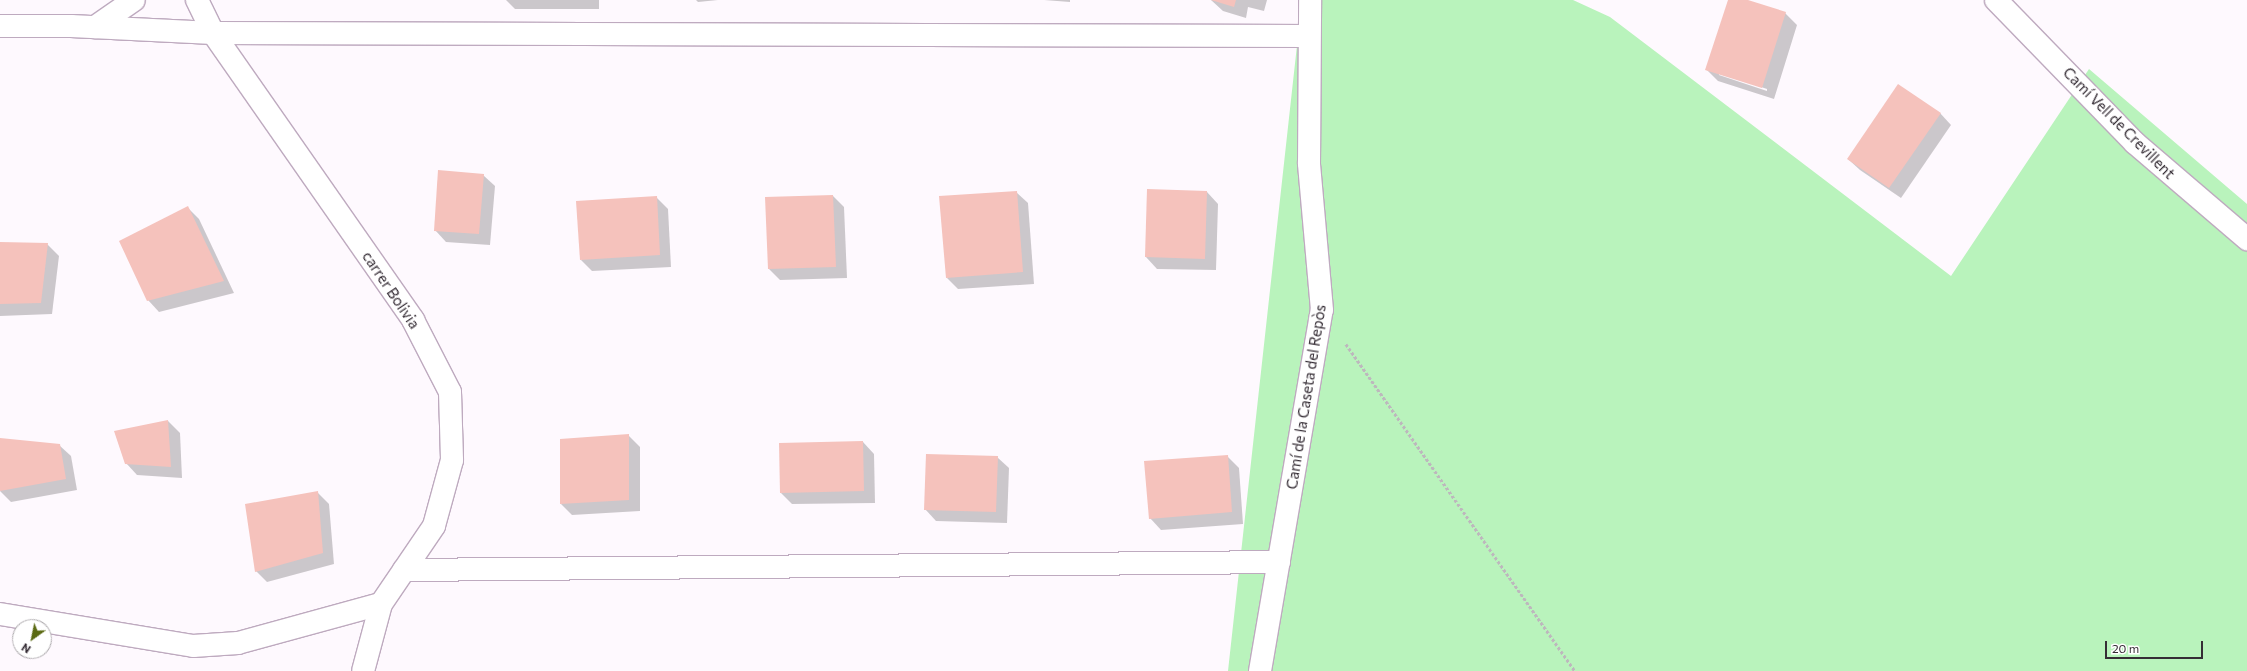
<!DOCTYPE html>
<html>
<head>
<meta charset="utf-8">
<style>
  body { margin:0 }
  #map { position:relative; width:2247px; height:671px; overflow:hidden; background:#fef9fe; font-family:Commissioner,sans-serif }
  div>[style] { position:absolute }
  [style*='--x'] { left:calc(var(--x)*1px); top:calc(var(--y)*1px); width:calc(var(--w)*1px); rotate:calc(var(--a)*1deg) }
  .green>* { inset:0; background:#b9f3bc }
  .shadow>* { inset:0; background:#0003 }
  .building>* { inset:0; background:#f5c2bc }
  .path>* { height:2.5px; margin-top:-1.25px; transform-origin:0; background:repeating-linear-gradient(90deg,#bdb7bd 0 3px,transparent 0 5px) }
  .roads { filter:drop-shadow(1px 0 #beaabf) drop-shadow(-1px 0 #beaabf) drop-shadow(0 1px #beaabf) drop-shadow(0 -1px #beaabf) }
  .street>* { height:22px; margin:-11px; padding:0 11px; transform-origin:11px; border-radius:11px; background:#fff }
  .secondary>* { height:22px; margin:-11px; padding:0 11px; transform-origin:11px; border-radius:11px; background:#fff }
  span { translate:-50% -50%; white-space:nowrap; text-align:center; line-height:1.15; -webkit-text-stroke:3.5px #fff; paint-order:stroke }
  .street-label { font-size:15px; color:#352d35 }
  .north { position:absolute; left:12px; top:619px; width:40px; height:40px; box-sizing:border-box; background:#fff; border:1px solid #aeabae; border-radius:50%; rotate:213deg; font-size:11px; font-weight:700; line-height:16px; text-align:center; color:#352d35 }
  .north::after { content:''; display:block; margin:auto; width:14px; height:18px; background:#5b6a13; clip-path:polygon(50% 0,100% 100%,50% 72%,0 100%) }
  .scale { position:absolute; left:2105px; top:641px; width:98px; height:18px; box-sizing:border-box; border:2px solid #352d35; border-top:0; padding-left:5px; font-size:12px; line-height:14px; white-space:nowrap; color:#352d35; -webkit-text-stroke:3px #fff; paint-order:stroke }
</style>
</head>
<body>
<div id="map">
  <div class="green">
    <div style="clip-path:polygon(1302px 0,1573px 0,1610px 17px,1951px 276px,2089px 69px,2247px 204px,2247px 671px,1228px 671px)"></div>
  </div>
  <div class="shadow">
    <div style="clip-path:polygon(506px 0,599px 0,599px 9px,515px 9px)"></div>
    <div style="clip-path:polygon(696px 0,718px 0,698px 2px)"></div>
    <div style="clip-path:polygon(1044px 0,1070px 0,1070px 2px)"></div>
    <div style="clip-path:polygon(1211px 0,1267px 0,1264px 11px,1248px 7px,1246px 18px,1223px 11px)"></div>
    <div style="clip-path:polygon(evenodd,1729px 0,1745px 0,1785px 13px,1797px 25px,1774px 99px,1718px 81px,1707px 70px,1729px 0,1719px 73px,1767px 89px,1767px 91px,1719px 75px,1719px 73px)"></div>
    <div style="clip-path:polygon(1940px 113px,1951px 125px,1901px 198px,1860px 170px,1848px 159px)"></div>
    <div style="clip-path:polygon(483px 175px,495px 186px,490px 245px,446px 242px,435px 230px)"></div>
    <div style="clip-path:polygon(1148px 190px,1207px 192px,1218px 204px,1216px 270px,1157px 269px,1146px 257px)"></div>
    <div style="clip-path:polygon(1016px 192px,1028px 203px,1034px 284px,958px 289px,947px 278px)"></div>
    <div style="clip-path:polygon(833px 196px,844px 207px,847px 278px,780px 280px,769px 269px)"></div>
    <div style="clip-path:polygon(656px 197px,668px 209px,671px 267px,592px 271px,581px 260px)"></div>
    <div style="clip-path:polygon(188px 208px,199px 219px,234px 293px,159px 312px,148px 300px)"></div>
    <div style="clip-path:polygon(0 243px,47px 244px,59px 256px,52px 314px,0 316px)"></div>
    <div style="clip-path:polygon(168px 421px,180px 433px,182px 478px,137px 475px,126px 463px,116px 432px)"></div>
    <div style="clip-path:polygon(628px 435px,640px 447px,640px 511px,572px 515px,561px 504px)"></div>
    <div style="clip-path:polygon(0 439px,59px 445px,71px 456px,77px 490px,11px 502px,0 491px)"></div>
    <div style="clip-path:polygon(863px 442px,874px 454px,875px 503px,792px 504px,781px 493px)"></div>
    <div style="clip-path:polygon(1227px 456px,1239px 468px,1243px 524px,1161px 530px,1150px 518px)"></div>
    <div style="clip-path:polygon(997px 457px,1009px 468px,1007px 523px,936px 521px,925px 509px)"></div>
    <div style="clip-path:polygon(317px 492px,329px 504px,334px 564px,267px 582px,256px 571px)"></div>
  </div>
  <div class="building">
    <div style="clip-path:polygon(1211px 0,1236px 0,1234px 7px)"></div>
    <div style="clip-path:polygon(1728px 0,1748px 0,1786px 12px,1762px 88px,1705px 70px)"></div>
    <div style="clip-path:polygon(1898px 84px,1941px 113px,1889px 188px,1847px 159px)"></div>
    <div style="clip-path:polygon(438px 170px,484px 174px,479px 234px,434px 231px)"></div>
    <div style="clip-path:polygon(1147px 189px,1207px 191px,1205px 259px,1145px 257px)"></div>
    <div style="clip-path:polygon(1017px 191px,1023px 272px,946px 278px,939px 196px)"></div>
    <div style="clip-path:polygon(833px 195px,836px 267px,768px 269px,765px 197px)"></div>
    <div style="clip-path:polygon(657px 196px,660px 255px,580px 260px,576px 201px)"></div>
    <div style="clip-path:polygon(188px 206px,224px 281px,147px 301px,119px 241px)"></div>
    <div style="clip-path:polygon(0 242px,48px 243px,41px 303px,0 304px)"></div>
    <div style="clip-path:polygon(168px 420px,171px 467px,125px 464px,114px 431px)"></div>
    <div style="clip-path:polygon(629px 434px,629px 500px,560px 504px,560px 439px)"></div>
    <div style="clip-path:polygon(0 438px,60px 444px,66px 479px,0 491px)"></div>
    <div style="clip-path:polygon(863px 441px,864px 491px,780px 493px,779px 443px)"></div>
    <div style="clip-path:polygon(926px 454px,998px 456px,996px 512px,924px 510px)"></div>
    <div style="clip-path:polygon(1228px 455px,1232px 512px,1149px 519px,1144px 461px)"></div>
    <div style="clip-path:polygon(318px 491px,323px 553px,255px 572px,245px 504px)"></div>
  </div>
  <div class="path">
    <div style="--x:1346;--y:344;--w:399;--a:55"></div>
  </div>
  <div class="roads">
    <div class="street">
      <div style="--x:197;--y:0;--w:37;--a:64"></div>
      <div style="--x:213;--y:33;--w:350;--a:55.1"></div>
      <div style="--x:413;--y:320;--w:81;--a:62.8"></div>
      <div style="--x:450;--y:392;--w:68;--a:88.3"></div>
      <div style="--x:452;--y:460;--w:68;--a:105.3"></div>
      <div style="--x:434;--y:526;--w:94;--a:124.2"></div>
      <div style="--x:381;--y:604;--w:69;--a:105"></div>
      <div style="--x:0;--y:26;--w:71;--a:0"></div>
      <div style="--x:71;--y:26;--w:142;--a:2.8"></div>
      <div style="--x:213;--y:33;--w:1096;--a:0.16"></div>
      <div style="--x:95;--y:27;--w:47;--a:-34.7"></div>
      <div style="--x:404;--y:570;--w:875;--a:-0.52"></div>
      <div style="--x:0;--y:614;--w:196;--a:9.4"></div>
      <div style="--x:193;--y:646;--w:45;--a:-3.8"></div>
      <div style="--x:238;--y:643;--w:148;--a:-15.3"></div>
      <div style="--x:1260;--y:671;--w:366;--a:-80.3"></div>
      <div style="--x:1322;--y:310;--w:148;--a:-95.1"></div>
      <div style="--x:1309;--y:163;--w:163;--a:-89.6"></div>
    </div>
    <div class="secondary">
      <div style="--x:1996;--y:0;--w:199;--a:45.8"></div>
      <div style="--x:2135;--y:143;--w:148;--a:40.6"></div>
    </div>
  </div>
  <div class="street-label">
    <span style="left:2119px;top:123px;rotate:45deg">Camí Vell de Crevillent</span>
    <span style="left:391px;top:290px;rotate:56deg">carrer Bolivia</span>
    <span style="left:1306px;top:397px;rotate:-81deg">Camí de la Caseta del Repòs</span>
  </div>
  <div class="north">N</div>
  <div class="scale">20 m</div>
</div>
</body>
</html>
